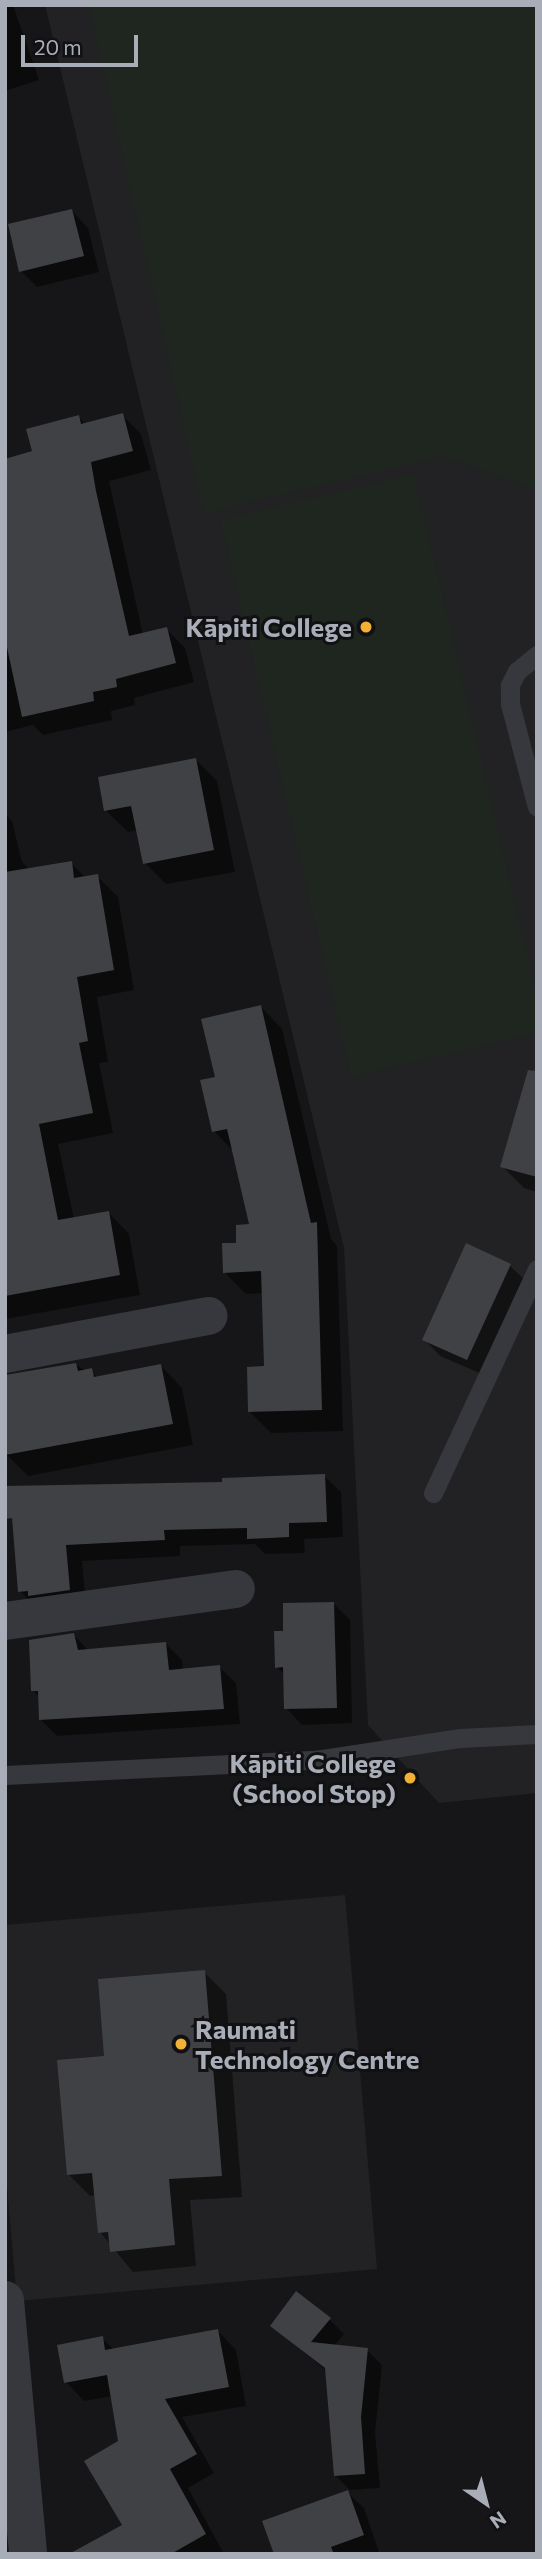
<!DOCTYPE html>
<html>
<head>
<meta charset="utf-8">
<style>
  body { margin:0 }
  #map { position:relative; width:542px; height:2559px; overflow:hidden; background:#161618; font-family:Commissioner,sans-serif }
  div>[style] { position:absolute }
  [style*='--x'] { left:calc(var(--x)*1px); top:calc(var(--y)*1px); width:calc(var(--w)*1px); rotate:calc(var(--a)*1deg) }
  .built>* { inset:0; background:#222225 }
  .green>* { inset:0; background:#1e261f }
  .shadow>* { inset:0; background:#0007 }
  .building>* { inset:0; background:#404145 }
  .lane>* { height:19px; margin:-9.5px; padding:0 9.5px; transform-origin:9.5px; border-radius:9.5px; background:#37383d }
  .street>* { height:38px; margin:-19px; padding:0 19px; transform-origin:19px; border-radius:19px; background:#37383d }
  .dots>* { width:19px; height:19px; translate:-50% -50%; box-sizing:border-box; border:4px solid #111113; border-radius:50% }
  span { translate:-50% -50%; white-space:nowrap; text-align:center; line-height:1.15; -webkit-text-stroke:6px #111113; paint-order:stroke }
  .poi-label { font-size:26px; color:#a8adb8; font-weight:700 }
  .right { translate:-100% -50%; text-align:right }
  .left { translate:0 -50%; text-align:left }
  .frame { position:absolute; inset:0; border:7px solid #a8adb8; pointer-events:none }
  .north { position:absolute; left:451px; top:2468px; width:70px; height:70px; -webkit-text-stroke:5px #111113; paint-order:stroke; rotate:145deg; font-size:19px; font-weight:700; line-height:28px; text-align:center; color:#a8adb8 }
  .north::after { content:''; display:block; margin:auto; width:24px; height:32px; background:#a8adb8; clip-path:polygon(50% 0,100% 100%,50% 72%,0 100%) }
  .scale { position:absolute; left:21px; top:35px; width:117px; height:32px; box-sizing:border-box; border:4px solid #a8adb8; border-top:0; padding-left:9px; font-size:21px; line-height:24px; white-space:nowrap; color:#a8adb8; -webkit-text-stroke:5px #111113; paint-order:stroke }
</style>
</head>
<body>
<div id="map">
  <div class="built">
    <div style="clip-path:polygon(45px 5px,537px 5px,537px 1793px,439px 1803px,368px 1725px,344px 1248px)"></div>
    <div style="clip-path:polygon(345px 1895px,377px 2269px,17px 2301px,5px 2163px,5px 1925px)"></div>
  </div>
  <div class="green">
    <div style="clip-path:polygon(89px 5px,537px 5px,537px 490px,443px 456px,203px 513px)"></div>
    <div style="clip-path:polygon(414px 474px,537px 996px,537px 1033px,351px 1077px,220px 520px)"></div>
  </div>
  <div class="shadow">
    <div style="clip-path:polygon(5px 5px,13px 5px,39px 80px,5px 91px)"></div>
    <div style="clip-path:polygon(72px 211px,88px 228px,99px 272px,37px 287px,21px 271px)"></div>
    <div style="clip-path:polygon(122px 415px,141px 434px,151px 470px,109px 481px,143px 635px,166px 629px,185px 648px,194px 682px,134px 698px,135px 705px,111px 711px,112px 720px,43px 735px,33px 725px,5px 732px,5px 461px,34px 453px,79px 417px,85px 424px)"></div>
    <div style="clip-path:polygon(195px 759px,217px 781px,235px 872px,166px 884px,145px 863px,138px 830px,128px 832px,106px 811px)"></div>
    <div style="clip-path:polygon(5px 814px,12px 821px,22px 862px,30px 870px,71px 863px,86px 878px,97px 876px,118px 897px,134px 990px,97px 997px,108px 1062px,99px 1063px,113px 1133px,58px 1144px,74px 1219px,109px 1213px,129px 1234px,140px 1295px,5px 1319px)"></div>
    <div style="clip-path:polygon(261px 1007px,282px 1029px,331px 1239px,337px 1246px,343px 1431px,271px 1433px,249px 1411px,266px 1368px,264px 1293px,246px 1294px,224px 1272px,252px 1226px,234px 1152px,214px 1131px,217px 1078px)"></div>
    <div style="clip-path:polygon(537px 1085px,537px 1192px,524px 1188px,502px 1166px)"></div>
    <div style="clip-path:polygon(467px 1246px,510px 1266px,527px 1282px,484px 1375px,440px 1356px,424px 1339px)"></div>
    <div style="clip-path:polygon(76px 1365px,100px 1378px,161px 1366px,182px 1388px,193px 1445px,28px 1476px,6px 1454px)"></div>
    <div style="clip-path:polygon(324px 1476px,341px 1492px,343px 1537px,304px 1539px,305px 1553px,265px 1554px,255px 1544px,180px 1546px,180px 1556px,82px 1561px,86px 1606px,36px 1608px,20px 1591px,12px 1488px,224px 1484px)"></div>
    <div style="clip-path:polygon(334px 1604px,350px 1620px,352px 1723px,302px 1725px,286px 1708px,285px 1675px,277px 1667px,285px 1632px)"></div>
    <div style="clip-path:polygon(74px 1635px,89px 1651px,166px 1644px,182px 1660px,183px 1670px,219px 1667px,236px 1683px,240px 1724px,57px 1736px,41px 1720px,40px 1698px,33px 1690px)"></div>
    <div style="clip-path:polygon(204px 1972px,226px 1994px,242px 2197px,190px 2200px,196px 2266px,133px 2272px,100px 2232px,96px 2195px,90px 2196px,68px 2174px,106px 2057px)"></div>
    <div style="clip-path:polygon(329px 2319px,344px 2334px,334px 2346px,367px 2350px,382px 2365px,375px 2433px,380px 2488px,350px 2490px,335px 2475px,327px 2371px,272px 2326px)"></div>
    <div style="clip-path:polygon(218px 2331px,236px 2350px,246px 2406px,182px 2417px,214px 2473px,188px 2488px,224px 2554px,104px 2554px,124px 2525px,120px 2442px,112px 2396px,84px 2401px,66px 2382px,102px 2338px,114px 2350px)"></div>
    <div style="clip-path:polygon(348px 2493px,364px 2508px,379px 2552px,276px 2554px)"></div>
  </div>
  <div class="building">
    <div style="clip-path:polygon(72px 209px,84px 256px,19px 272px,8px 224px)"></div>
    <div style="clip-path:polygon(123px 413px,133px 451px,91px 462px,96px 491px,129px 636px,167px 627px,176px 663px,116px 679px,117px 687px,93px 692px,94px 701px,22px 717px,5px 638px,5px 459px,32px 451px,26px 429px,79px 415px,81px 424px)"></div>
    <div style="clip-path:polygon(196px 758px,214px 850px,143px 864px,131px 806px,104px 811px,98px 777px)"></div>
    <div style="clip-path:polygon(72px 861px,74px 878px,98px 874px,114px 970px,77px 977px,88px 1041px,79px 1043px,93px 1113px,39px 1124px,58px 1220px,109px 1211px,120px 1275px,5px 1296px,5px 872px)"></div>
    <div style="clip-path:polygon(261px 1005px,311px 1223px,317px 1222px,322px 1410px,248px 1412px,247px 1367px,264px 1366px,261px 1271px,223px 1273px,222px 1243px,236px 1243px,236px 1225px,249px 1224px,227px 1129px,212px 1132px,200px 1080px,215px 1077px,201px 1019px)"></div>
    <div style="clip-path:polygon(528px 1070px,537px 1071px,537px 1177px,500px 1167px)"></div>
    <div style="clip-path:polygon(466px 1243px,511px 1264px,467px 1360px,422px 1340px)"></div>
    <div style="clip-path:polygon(76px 1363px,78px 1371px,92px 1368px,94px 1377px,161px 1364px,173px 1424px,5px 1455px,5px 1375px)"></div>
    <div style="clip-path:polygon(325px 1474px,327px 1522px,289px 1523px,289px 1537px,247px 1539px,247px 1528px,164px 1530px,165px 1540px,66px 1545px,70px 1590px,28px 1596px,28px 1591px,18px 1592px,12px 1518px,5px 1519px,5px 1486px,222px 1482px,222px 1478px)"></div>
    <div style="clip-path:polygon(334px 1602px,337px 1708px,284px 1709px,283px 1667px,275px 1668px,274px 1631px,283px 1631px,283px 1603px)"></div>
    <div style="clip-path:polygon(74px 1633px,78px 1650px,166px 1642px,169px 1670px,220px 1665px,224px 1709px,39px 1720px,38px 1691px,31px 1691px,29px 1640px)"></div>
    <div style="clip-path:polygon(205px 1970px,222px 2176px,169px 2179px,175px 2245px,110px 2252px,108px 2232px,98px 2233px,92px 2173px,67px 2175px,57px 2060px,104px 2056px,98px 1979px)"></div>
    <div style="clip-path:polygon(296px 2291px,331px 2318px,311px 2342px,368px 2348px,361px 2417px,365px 2474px,334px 2476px,325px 2368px,270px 2326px)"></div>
    <div style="clip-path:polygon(218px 2329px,229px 2387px,165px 2399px,197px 2454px,170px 2469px,206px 2534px,171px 2554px,69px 2554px,122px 2525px,84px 2461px,118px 2441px,107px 2375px,64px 2383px,57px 2345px,103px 2336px,105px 2350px)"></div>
    <div style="clip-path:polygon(348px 2490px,364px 2535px,331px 2547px,334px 2554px,274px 2554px,262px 2521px)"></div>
  </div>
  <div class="lane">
    <div style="--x:537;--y:655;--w:26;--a:141"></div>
    <div style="--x:517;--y:671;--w:16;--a:117"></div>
    <div style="--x:510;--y:685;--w:19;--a:90"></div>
    <div style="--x:510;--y:704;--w:106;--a:75.3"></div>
    <div style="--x:433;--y:1493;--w:247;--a:-65.1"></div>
    <div style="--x:5;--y:1775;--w:311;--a:-2.8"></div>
    <div style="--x:316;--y:1760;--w:146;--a:-8.7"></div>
    <div style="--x:460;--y:1738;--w:77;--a:-3"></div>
  </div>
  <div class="street">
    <div style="--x:5;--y:1354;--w:207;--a:-10.6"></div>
    <div style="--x:5;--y:1621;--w:233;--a:-7.9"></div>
    <div style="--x:5;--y:2300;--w:255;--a:84.8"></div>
  </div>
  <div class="dots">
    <div style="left:366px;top:627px;background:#f2b134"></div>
    <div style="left:410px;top:1778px;background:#f2b134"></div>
    <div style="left:181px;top:2044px;background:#f2b134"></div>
  </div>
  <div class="poi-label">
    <span class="right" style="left:352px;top:627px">Kāpiti College</span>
    <span class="right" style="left:396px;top:1778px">Kāpiti College<br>(School Stop)</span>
    <span class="left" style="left:195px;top:2044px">Raumati<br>Technology Centre</span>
  </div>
  <div class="frame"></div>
  <div class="north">N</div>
  <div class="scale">20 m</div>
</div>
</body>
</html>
